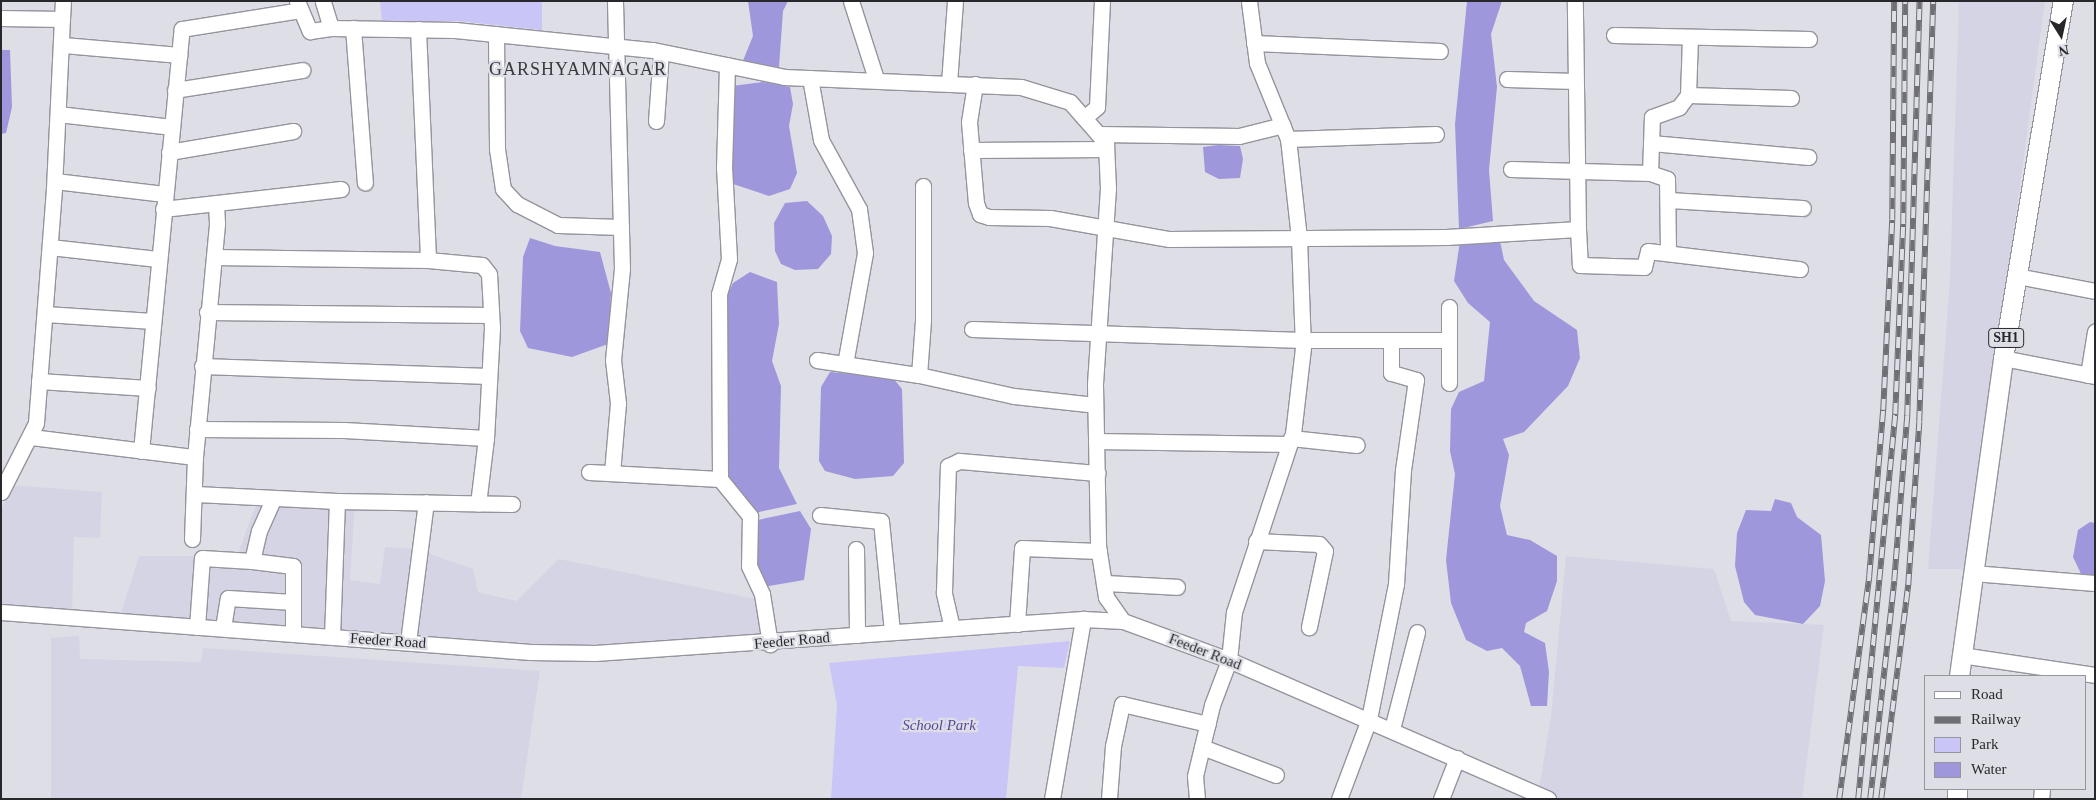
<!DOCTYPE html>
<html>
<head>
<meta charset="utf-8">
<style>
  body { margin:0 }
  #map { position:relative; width:2096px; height:800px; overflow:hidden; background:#dedee7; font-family:"Times New Roman",serif }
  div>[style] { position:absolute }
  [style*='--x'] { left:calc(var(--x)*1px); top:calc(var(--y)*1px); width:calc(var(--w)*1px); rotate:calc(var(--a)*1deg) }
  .built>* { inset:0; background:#d5d4e5 }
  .green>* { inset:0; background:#c9c5f7 }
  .water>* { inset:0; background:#9e97db }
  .roads { filter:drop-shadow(1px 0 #95949d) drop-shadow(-1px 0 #95949d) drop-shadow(0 1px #95949d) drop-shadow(0 -1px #95949d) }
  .minor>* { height:15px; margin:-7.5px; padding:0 7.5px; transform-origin:7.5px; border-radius:7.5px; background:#fff }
  .major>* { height:19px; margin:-9.5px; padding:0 9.5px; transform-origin:9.5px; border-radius:9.5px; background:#fff }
  .rail>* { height:5.5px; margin-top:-2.75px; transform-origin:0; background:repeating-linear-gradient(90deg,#dedee7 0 11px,#6e6e74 0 22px); box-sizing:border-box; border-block:1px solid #6e6e74 }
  span { translate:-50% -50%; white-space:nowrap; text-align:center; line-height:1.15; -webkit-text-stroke:4.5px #dedee7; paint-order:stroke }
  .shield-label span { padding:1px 4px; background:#dedee7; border:1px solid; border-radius:4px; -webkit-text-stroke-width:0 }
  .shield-label { font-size:14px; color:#28282c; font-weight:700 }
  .street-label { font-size:15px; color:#28282c }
  .park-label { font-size:15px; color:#564799; font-style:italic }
  .quarter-label { font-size:18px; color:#3a3940; letter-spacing:1px }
  .frame { position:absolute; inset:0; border:2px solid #28282c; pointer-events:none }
  .legend { position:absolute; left:1924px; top:675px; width:162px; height:115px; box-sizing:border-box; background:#dedee7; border:1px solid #95959c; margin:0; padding:6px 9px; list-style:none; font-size:15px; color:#28282c }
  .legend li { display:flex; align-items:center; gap:10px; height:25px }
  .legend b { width:25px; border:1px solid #95959c }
  .north { position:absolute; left:2036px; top:10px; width:50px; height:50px; -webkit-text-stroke:4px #dedee7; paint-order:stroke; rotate:170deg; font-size:14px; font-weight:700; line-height:20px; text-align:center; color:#28282c }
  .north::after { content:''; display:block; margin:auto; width:18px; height:22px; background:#28282c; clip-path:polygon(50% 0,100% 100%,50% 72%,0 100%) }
</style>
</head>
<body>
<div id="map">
  <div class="built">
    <div style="clip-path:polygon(1959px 1px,2045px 1px,1968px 569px,1928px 569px,1950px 279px)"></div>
    <div style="clip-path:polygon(11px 485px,102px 492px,100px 538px,74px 537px,72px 614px,1px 609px,1px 511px)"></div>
    <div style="clip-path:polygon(257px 502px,355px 505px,350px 580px,380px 584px,385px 547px,416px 549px,473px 569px,478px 592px,517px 601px,559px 559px,756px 599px,766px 639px,592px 649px,120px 616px,139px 556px,237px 556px)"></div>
    <div style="clip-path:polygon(1566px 556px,1714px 569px,1731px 621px,1824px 625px,1802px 799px,1561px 799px,1539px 789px,1551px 716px)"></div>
    <div style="clip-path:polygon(79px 636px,80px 659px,201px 662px,203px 648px,540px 671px,521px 799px,51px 799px,51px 638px)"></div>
  </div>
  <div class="green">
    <div style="clip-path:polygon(380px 1px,542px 1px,542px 30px,457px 21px,382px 23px)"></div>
    <div style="clip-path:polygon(1070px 641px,1064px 668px,1018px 666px,1006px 799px,831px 799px,837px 705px,829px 663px)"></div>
  </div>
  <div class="water">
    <div style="clip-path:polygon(748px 1px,788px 1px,783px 11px,779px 67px,742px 63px,753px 36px)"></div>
    <div style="clip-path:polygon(1467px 1px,1502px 1px,1491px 34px,1497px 87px,1489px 170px,1493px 221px,1459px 229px,1455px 124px)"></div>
    <div style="clip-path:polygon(1px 50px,10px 50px,12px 107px,6px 133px,1px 134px)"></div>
    <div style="clip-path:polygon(763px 82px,790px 87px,793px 104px,789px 126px,797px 173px,790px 189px,769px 196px,733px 184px,727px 158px,732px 86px)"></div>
    <div style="clip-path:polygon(1218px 145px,1240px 146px,1243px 159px,1240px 178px,1219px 179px,1205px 172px,1203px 147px)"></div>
    <div style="clip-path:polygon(807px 201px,823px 216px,832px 236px,831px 254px,818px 269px,795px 270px,781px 264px,775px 251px,774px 223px,785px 203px)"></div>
    <div style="clip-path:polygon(530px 238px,555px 246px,600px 252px,611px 293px,608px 344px,572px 357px,528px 348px,520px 331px,523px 257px)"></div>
    <div style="clip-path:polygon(1460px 241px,1500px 241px,1504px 260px,1534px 301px,1577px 330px,1580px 358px,1568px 386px,1524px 432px,1503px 439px,1509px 455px,1500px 506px,1507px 535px,1530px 540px,1557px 556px,1557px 581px,1547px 611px,1526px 623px,1524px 632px,1545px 643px,1549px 672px,1547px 706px,1531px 706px,1520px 666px,1502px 648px,1487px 651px,1466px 640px,1451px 603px,1446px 560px,1455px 474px,1450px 451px,1451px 409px,1459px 392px,1484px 381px,1490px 322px,1468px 303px,1454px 281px)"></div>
    <div style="clip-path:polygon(750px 272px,777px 282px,779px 324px,772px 361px,781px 386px,779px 468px,797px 504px,754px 513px,723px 476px,726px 298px,733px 283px)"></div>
    <div style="clip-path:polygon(830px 372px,893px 378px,902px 389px,904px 463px,893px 476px,855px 479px,825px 471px,819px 461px,821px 387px)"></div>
    <div style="clip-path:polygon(1775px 499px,1791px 503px,1797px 517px,1821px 535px,1825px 581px,1820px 606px,1803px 624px,1755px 615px,1744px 602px,1735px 566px,1737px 533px,1746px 510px,1771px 511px)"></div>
    <div style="clip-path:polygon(800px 511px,811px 529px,804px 580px,763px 587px,753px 562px,753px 521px)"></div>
    <div style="clip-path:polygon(2090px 522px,2095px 523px,2095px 576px,2083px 578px,2073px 557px,2078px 530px)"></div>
  </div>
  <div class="roads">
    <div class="minor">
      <div style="--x:297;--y:1;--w:33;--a:67"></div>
      <div style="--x:310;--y:31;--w:21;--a:-8"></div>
      <div style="--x:331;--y:28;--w:28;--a:-107"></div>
      <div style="--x:851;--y:1;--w:82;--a:72.2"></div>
      <div style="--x:1;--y:18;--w:61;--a:0.9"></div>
      <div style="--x:62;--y:19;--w:18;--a:-87"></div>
      <div style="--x:331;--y:28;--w:124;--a:0.9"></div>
      <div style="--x:455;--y:30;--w:199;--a:5.8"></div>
      <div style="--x:653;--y:50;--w:134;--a:11.6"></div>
      <div style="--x:784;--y:77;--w:237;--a:2.4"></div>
      <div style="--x:1021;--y:87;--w:51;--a:17"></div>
      <div style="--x:1070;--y:102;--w:55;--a:48.7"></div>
      <div style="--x:1106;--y:143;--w:45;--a:87.5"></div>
      <div style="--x:1108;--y:188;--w:197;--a:93.8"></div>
      <div style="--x:1095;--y:385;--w:161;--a:88.9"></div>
      <div style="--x:1098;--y:546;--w:52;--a:81.1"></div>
      <div style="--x:1106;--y:597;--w:29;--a:55"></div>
      <div style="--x:353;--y:28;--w:155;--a:85.6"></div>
      <div style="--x:418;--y:29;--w:231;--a:87.5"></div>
      <div style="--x:496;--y:34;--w:115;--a:89.5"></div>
      <div style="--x:497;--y:149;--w:40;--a:81.5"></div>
      <div style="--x:503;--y:189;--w:21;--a:47"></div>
      <div style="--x:517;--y:204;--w:46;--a:27.1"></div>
      <div style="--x:558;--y:225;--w:63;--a:1.8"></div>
      <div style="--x:1614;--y:35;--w:195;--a:1.2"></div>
      <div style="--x:1254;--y:43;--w:186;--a:2.5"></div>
      <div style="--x:63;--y:45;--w:117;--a:4.9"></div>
      <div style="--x:810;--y:78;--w:63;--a:79.9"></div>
      <div style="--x:821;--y:140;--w:79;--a:61.2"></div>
      <div style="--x:859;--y:209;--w:44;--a:82.2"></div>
      <div style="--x:865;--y:253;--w:113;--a:100.2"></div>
      <div style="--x:1507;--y:79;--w:68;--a:1.7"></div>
      <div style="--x:949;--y:83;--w:82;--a:-85.8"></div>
      <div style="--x:975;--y:84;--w:38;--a:99"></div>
      <div style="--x:969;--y:122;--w:81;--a:85.1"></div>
      <div style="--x:976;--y:203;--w:12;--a:70"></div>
      <div style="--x:980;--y:214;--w:9;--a:18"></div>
      <div style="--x:989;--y:217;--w:61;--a:0.9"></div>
      <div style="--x:1050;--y:218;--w:121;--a:10"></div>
      <div style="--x:1169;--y:239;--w:277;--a:-0.4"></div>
      <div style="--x:1446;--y:237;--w:132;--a:-3.5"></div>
      <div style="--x:1578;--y:229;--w:228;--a:-90.8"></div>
      <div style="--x:175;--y:90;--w:129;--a:-8.9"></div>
      <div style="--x:1688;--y:95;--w:103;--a:1.7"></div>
      <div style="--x:58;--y:114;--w:115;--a:6.5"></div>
      <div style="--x:1084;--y:118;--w:17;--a:-40"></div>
      <div style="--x:1097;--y:107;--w:106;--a:-87.3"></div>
      <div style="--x:656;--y:121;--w:69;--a:-85.9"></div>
      <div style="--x:1098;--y:134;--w:141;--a:0.8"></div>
      <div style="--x:1239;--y:136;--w:45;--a:-14"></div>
      <div style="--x:1288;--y:139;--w:148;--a:-1.9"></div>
      <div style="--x:1651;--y:143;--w:158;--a:5.1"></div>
      <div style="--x:971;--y:150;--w:135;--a:-0.4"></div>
      <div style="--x:169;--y:152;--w:126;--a:-9.6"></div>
      <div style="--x:1511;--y:169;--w:139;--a:1.6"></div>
      <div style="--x:1650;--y:173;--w:18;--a:19"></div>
      <div style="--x:1667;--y:179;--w:74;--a:89.2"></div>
      <div style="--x:1650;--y:173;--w:56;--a:-88"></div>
      <div style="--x:1652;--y:117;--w:29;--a:-20"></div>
      <div style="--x:1679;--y:107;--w:15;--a:-53"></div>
      <div style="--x:1688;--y:95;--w:57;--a:-88"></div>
      <div style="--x:55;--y:181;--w:110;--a:6.8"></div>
      <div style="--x:1668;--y:200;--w:135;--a:3.4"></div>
      <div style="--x:163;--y:209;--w:179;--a:-6.4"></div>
      <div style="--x:1578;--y:229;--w:36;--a:87"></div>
      <div style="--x:1580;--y:265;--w:64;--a:1.8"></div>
      <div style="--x:1644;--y:267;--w:16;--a:-76"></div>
      <div style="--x:1648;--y:251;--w:153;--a:6.8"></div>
      <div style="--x:50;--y:247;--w:108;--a:6.4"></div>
      <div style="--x:214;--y:257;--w:214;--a:0.8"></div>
      <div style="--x:428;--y:260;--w:54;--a:5.3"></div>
      <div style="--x:482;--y:265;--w:11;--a:52"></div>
      <div style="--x:489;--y:274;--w:54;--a:86.8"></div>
      <div style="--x:492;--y:328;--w:110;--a:93.1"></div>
      <div style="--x:486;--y:438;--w:66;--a:96.9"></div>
      <div style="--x:2017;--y:276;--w:79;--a:10.9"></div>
      <div style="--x:1449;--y:307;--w:76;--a:90"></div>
      <div style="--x:207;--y:312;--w:284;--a:0.6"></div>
      <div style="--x:45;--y:314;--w:108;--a:3.7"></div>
      <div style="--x:972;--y:329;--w:331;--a:1.9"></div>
      <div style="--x:1303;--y:340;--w:146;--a:0"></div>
      <div style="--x:2003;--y:358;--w:94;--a:11.1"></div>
      <div style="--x:817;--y:360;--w:103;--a:8.4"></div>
      <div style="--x:919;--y:375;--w:97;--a:12.5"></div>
      <div style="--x:1014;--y:396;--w:81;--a:6.3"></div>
      <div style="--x:202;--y:366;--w:287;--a:2"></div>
      <div style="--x:919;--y:375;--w:55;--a:-85.8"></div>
      <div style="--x:923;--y:320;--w:134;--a:-90"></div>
      <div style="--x:2088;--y:375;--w:44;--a:-80.8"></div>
      <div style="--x:39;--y:381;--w:109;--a:3.7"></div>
      <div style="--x:197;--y:429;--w:147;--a:0.4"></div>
      <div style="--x:344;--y:430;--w:142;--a:3.2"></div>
      <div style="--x:31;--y:437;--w:165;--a:7"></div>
      <div style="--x:195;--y:457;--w:82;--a:92.1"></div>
      <div style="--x:1291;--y:438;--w:66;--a:6.1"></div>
      <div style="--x:1096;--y:441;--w:193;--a:0.9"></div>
      <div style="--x:141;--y:451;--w:424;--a:-84.5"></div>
      <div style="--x:182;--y:29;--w:120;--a:-9.1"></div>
      <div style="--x:195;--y:457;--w:235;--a:-84.6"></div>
      <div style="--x:217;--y:223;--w:19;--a:-93"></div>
      <div style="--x:589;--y:472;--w:131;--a:3.1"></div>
      <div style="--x:720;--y:479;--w:48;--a:51"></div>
      <div style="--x:750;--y:516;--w:50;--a:91.1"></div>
      <div style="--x:749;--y:566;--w:31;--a:65"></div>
      <div style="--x:762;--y:594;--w:51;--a:80.9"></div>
      <div style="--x:612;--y:473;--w:70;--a:-85.1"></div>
      <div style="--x:618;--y:403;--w:43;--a:-96.6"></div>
      <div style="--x:613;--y:360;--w:91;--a:-84.4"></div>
      <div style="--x:622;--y:269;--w:268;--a:-91.5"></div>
      <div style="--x:720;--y:479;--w:185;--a:-90.3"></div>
      <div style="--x:719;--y:294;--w:36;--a:-74"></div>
      <div style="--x:729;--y:259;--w:91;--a:-93.1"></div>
      <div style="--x:724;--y:168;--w:103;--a:-88.3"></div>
      <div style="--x:1;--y:492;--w:77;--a:-63.1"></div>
      <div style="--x:36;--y:423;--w:236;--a:-85.6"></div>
      <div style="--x:54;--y:188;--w:169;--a:-87.3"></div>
      <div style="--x:196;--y:494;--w:141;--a:2.8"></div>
      <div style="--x:337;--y:501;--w:175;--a:1"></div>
      <div style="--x:820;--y:515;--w:61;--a:5.6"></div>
      <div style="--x:881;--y:521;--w:111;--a:84.3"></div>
      <div style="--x:1256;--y:541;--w:63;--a:2.7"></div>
      <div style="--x:1319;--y:544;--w:9;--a:49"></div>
      <div style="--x:1325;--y:551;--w:78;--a:101.9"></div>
      <div style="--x:856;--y:549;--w:86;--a:89.3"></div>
      <div style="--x:252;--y:561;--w:31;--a:-77"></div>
      <div style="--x:259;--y:531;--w:36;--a:-66"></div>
      <div style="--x:1973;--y:573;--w:122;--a:4.7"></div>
      <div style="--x:1104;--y:583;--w:73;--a:3.1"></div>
      <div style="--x:1;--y:612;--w:531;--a:4.32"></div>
      <div style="--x:530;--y:652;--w:65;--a:0.9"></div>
      <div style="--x:595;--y:653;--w:489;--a:-4"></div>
      <div style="--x:1083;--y:619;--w:40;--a:2.9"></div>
      <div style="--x:1123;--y:621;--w:113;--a:20.2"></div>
      <div style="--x:1229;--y:660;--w:348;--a:23.5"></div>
      <div style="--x:1017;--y:624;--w:76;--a:-86.2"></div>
      <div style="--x:1022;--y:548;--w:77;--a:2.2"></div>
      <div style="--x:197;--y:627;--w:69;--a:-85.9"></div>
      <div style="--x:202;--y:558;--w:50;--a:3.4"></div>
      <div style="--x:252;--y:561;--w:41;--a:7"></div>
      <div style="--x:293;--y:566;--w:66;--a:90"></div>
      <div style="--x:223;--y:628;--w:30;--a:-81"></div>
      <div style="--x:228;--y:598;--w:65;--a:3.5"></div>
      <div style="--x:952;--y:628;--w:37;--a:-103"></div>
      <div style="--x:944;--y:592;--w:126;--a:-88.2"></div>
      <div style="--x:948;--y:466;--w:12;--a:-24"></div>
      <div style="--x:959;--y:461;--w:139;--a:5"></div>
      <div style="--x:332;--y:637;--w:136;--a:-87.9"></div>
      <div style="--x:408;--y:642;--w:141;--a:-82.7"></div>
      <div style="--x:1961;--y:655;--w:135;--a:8.5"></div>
      <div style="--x:1392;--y:729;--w:100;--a:-75.5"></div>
      <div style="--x:1202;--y:747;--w:79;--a:20.7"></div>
      <div style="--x:1052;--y:799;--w:183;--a:-80.2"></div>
      <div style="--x:1109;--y:799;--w:53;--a:-85.7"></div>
      <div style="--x:1113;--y:746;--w:43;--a:-77.9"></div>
      <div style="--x:1122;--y:704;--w:88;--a:13.1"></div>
      <div style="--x:1197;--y:799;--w:23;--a:-95"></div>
      <div style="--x:1195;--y:776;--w:73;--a:-76.5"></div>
      <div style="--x:1212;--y:705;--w:48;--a:-69.3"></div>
      <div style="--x:1229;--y:660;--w:48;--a:-84.1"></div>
      <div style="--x:1234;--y:612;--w:188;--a:-71.7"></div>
      <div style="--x:1293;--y:434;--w:88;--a:-83.4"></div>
      <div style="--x:1303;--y:347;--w:109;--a:-92.1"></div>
      <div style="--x:1299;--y:238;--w:100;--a:-96.3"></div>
      <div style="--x:1288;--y:139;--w:82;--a:-112.2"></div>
      <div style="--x:1257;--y:63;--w:63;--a:-97.4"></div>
      <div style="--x:1339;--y:799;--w:85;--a:-69.4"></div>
      <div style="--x:1369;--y:719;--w:138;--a:-78.7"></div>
      <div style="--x:1396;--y:584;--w:114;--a:-86.5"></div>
      <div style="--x:1403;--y:470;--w:91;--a:-81.8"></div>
      <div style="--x:1416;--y:380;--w:26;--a:-164"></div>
      <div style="--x:1391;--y:373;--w:32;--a:-90"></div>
      <div style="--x:1441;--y:799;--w:44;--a:-68.7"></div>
      <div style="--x:2041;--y:799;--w:10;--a:-84"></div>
    </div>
    <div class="major">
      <div style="--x:1959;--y:676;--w:321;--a:-82.1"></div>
      <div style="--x:2003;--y:358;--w:362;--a:-80.5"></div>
      <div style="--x:1957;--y:789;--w:10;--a:90"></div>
    </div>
  </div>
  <div class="rail">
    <div style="--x:1839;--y:799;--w:225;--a:-82.3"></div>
    <div style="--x:1869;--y:576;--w:167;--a:-85.2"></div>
    <div style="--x:1883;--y:410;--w:190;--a:-87.3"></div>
    <div style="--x:1892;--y:220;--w:219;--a:-89.5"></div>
    <div style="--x:1858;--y:799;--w:387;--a:-84.5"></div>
    <div style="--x:1895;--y:414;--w:190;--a:-87.6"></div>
    <div style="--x:1903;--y:224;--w:223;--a:-89.5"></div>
    <div style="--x:1870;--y:799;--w:219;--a:-83.7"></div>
    <div style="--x:1894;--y:581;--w:166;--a:-85.5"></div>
    <div style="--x:1907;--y:416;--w:415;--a:-88.3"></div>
    <div style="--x:1881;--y:799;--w:216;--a:-82.8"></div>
    <div style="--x:1908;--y:585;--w:163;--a:-86.1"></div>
    <div style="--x:1919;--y:422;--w:421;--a:-88.1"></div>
  </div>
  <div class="shield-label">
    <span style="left:2006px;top:338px">SH1</span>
  </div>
  <div class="street-label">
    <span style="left:388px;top:641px;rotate:4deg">Feeder Road</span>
    <span style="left:792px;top:641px;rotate:-5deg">Feeder Road</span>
    <span style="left:1205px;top:652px;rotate:21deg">Feeder Road</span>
  </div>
  <div class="park-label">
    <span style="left:939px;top:726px">School Park</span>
  </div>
  <div class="quarter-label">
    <span style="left:578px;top:69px">GARSHYAMNAGAR</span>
  </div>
  <div class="frame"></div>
  <ul class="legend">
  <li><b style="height:6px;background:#fff"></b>Road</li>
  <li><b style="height:6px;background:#6e6e74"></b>Railway</li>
  <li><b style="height:14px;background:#c9c5f7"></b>Park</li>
  <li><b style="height:14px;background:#9e97db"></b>Water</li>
  </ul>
  <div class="north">N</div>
</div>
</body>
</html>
